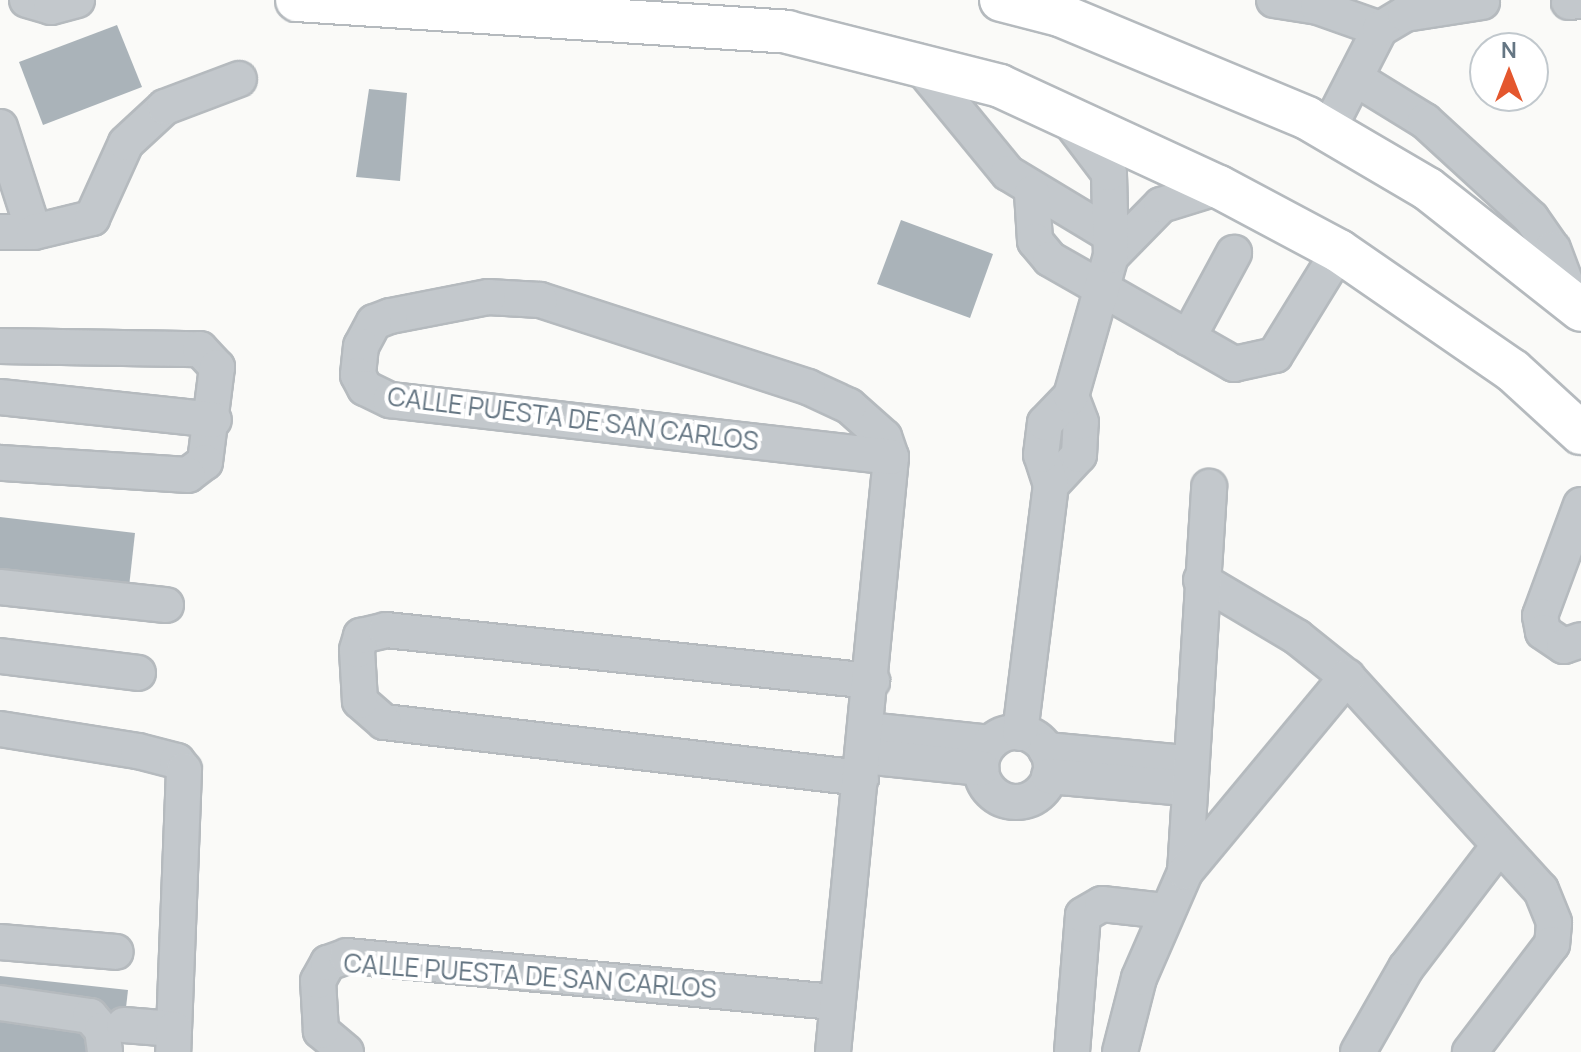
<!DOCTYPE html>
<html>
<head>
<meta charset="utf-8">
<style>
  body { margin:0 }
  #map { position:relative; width:1581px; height:1052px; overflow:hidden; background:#fafaf8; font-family:Manrope,sans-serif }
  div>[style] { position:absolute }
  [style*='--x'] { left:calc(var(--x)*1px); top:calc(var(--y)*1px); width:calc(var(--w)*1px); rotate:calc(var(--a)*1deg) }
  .building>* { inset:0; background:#aab3b9 }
  .roads { filter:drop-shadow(2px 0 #b5babe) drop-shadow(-2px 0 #b5babe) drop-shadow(0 2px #b5babe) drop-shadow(0 -2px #b5babe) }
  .minor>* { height:34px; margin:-17px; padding:0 17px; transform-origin:17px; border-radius:17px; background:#c3c8cc }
  .minor>.ring { margin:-17px; padding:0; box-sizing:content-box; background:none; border:34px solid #c3c8cc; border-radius:50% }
  .major>* { height:42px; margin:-21px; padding:0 21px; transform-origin:21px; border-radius:21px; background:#fff }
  span { translate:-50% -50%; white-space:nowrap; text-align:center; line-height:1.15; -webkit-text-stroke:8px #fff; paint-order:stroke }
  .street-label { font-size:26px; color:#657683 }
  .north { position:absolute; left:1469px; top:32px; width:80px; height:80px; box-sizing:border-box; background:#fff; border:2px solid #c1c8cd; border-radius:50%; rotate:0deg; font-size:22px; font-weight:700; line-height:32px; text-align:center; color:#657683 }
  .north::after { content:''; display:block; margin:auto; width:28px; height:36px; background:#e4572e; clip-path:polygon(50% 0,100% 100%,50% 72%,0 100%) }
</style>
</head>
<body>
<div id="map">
  <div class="building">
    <div style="clip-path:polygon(117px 25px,142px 87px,43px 125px,19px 62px)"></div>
    <div style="clip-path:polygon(369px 89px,407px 93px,400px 181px,356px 177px)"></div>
    <div style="clip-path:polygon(901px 220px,993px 254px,970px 318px,877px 284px)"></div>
    <div style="clip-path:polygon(0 517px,135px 533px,129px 587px,0 571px)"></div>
    <div style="clip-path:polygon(0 976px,128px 990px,121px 1052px,0 1052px)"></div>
  </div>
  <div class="roads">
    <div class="minor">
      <div style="--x:27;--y:0;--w:25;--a:16"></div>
      <div style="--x:51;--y:7;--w:27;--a:-15"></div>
      <div style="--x:1274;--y:0;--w:45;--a:9"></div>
      <div style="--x:1318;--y:7;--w:66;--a:19.5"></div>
      <div style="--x:1569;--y:2;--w:12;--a:-5"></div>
      <div style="--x:916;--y:61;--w:145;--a:50.6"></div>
      <div style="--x:1008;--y:173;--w:118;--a:31.1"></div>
      <div style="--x:1355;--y:78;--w:82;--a:31.6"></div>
      <div style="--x:1425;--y:121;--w:144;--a:42.5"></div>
      <div style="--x:1531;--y:218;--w:38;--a:55"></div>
      <div style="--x:1553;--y:249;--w:60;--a:69.4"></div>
      <div style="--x:0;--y:127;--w:110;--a:72.1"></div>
      <div style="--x:34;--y:232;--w:34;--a:180"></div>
      <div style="--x:1328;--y:130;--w:114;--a:-62.8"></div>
      <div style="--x:1380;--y:29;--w:29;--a:-31"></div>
      <div style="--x:1405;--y:14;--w:78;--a:-8.9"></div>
      <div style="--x:1032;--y:193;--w:48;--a:86.4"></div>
      <div style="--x:1035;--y:241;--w:23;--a:50"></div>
      <div style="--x:1050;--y:259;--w:212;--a:29.7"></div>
      <div style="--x:1234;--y:364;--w:42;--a:-12.4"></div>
      <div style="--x:1275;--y:355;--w:122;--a:-58.4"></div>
      <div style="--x:34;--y:232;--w:60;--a:-13.6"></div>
      <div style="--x:92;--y:218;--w:82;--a:-65.6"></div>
      <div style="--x:126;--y:143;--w:53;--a:-42.7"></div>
      <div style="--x:165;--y:107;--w:79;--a:-20.7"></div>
      <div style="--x:1111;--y:256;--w:71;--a:-45.6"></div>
      <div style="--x:1161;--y:205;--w:61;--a:-17.2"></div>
      <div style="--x:1188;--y:338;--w:97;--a:-61.6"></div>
      <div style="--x:0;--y:346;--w:200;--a:0.9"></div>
      <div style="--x:200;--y:349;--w:25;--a:47"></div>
      <div style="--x:217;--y:367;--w:96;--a:97.2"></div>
      <div style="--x:205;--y:462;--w:21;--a:143"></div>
      <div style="--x:188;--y:475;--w:188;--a:-176.3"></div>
      <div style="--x:0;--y:397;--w:215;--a:6.1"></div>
      <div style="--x:1051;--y:485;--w:41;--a:-47"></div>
      <div style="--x:1079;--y:455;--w:33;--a:-87"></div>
      <div style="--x:1081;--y:422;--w:28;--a:-111"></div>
      <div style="--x:1581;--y:505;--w:118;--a:110.3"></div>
      <div style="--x:1540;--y:616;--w:16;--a:79"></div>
      <div style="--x:1543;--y:632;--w:25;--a:34"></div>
      <div style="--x:1564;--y:646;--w:18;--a:-19"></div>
      <div style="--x:1201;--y:580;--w:112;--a:30.7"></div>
      <div style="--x:1297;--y:637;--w:64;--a:38.7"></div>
      <div style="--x:1347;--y:677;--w:288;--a:47.7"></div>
      <div style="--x:1541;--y:890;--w:35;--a:68"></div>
      <div style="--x:1554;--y:923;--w:21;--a:95"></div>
      <div style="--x:1552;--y:944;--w:136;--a:127.2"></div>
      <div style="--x:0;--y:587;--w:167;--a:6.2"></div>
      <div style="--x:0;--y:656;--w:139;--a:7"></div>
      <div style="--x:0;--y:729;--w:140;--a:9.1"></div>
      <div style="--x:138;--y:751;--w:40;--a:14.4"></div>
      <div style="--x:177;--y:761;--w:11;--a:52"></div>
      <div style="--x:184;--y:770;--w:259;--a:92.2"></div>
      <div style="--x:867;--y:730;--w:124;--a:6"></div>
      <div class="ring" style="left:981px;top:732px;width:36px;height:36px"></div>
      <div style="--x:1020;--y:733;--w:250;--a:-82.9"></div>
      <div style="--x:1051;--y:485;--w:32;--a:-108"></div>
      <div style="--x:1041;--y:455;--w:32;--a:-83"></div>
      <div style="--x:1045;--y:423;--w:37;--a:-46"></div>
      <div style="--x:1071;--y:396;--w:146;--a:-74.1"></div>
      <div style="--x:1111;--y:256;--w:83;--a:-91.4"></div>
      <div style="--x:1109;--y:173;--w:68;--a:-127.2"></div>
      <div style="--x:1046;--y:750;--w:142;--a:5.3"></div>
      <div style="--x:864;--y:756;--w:118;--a:5.9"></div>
      <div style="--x:1049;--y:776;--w:137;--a:5"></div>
      <div style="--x:861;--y:778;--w:480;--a:-173.3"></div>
      <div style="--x:384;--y:722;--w:32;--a:-139"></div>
      <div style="--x:360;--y:701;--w:51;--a:-93.4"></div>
      <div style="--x:357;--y:650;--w:15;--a:-74"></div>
      <div style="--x:361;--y:636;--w:26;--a:-13"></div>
      <div style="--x:386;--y:630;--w:489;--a:6"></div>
      <div style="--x:1185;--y:872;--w:386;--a:-86.4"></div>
      <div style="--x:0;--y:942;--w:116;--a:4.9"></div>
      <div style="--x:0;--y:1003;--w:91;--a:8.2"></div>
      <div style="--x:90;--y:1016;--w:18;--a:49"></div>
      <div style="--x:102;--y:1030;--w:22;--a:82"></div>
      <div style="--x:124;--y:1025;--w:50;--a:4.6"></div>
      <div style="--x:174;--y:1029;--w:23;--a:92"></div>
      <div style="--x:346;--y:1052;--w:33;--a:-140"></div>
      <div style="--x:321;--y:1031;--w:50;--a:-93.4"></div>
      <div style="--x:318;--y:981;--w:21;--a:-61"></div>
      <div style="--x:328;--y:963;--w:20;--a:-20"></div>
      <div style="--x:347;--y:956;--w:491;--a:5.4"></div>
      <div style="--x:833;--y:1052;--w:598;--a:-84.43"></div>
      <div style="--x:891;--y:457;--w:21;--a:-109"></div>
      <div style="--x:884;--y:437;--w:47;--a:-138.5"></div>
      <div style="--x:849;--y:406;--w:45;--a:-155.1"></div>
      <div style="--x:808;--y:387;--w:282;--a:-162"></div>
      <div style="--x:540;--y:300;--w:52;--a:-176.7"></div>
      <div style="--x:488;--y:297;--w:100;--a:169"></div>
      <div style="--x:390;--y:316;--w:17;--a:159"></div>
      <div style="--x:374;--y:322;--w:27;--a:118"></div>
      <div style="--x:361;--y:346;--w:29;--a:96"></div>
      <div style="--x:358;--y:375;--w:15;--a:62"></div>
      <div style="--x:365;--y:388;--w:28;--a:26"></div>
      <div style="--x:390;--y:400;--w:504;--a:6.49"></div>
      <div style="--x:1072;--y:1052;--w:137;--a:-85.4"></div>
      <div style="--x:1083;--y:915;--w:22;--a:-30"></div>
      <div style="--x:1102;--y:904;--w:62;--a:6.4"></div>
      <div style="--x:1120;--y:1052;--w:76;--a:-75.6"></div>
      <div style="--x:1139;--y:978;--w:116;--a:-66.5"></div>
      <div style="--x:1185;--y:872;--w:254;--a:-50.3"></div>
      <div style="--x:1358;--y:1052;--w:97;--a:-60.3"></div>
      <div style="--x:1406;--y:968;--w:153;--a:-52.7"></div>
    </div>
    <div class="major">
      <div style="--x:297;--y:0;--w:491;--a:3.7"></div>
      <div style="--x:787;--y:32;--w:220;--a:14.2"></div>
      <div style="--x:1000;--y:86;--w:241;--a:24.8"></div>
      <div style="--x:1219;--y:187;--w:136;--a:28.1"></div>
      <div style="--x:1339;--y:251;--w:211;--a:34.6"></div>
      <div style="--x:1513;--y:371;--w:92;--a:42.4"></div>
      <div style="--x:1001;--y:0;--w:61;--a:14.3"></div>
      <div style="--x:1060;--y:15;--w:268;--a:22.6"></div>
      <div style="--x:1307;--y:118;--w:140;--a:30.4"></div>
      <div style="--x:1428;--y:189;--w:195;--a:38.3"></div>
    </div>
  </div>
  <div class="street-label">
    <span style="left:573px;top:419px;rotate:7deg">CALLE PUESTA DE SAN CARLOS</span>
    <span style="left:530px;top:976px;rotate:4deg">CALLE PUESTA DE SAN CARLOS</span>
  </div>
  <div class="north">N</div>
</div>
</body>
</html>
